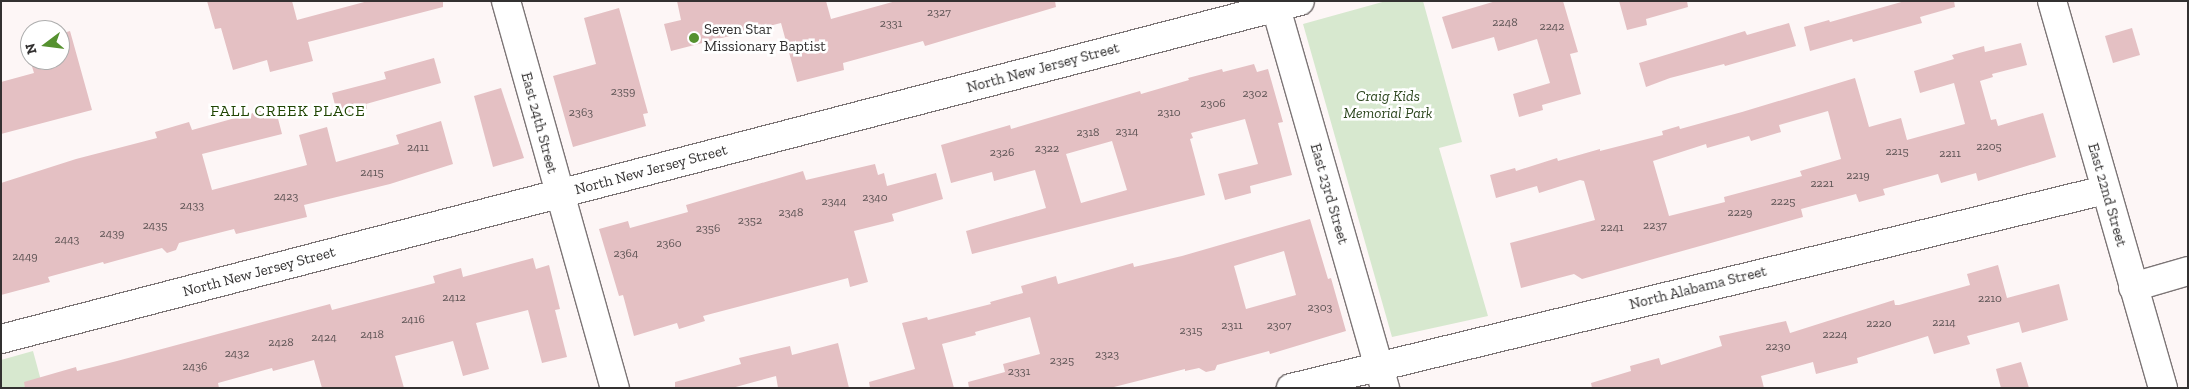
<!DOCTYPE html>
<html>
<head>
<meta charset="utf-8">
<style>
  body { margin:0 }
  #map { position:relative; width:2189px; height:389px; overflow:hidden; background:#fdf6f6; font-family:"Zilla Slab",serif }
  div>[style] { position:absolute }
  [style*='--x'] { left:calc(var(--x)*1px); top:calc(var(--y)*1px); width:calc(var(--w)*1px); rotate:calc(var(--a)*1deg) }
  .green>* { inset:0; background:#d7e8cf }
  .building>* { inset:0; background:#e4c0c3 }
  .roads { filter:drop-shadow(1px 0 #7c7576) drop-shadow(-1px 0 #7c7576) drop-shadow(0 1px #7c7576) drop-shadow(0 -1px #7c7576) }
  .minor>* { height:28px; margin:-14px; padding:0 14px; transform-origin:14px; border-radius:14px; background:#fff }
  .secondary>* { height:28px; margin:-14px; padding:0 14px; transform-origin:14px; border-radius:14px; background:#fff }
  .dots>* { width:14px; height:14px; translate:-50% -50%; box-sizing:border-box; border:2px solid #fff; border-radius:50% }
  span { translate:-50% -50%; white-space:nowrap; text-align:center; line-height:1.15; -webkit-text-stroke:5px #fff; paint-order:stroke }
  .number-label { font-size:12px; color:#5f5556 }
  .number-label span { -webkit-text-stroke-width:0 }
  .poi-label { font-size:15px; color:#333131 }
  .left { translate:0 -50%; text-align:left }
  .street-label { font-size:15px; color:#333131 }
  .park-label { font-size:15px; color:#2e4820; font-style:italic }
  .neighbourhood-label { font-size:16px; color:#204503; letter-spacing:1px }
  .frame { position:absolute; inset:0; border:2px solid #333131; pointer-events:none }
  .north { position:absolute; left:20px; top:20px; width:50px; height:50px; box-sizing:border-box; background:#fff; border:1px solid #adadad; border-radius:50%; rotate:255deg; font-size:14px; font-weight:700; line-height:20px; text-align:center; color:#333131 }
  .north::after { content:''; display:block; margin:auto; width:18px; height:22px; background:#55912f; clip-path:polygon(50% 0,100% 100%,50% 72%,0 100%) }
</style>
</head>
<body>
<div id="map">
  <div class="green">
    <div style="clip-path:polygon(1386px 1px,1423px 1px,1462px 142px,1439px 148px,1488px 316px,1392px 337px,1303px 24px)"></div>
    <div style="clip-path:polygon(33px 351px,43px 388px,1px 388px,1px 360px)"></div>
  </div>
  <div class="building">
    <div style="clip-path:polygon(207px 1px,292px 1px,297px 20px,368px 1px,443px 1px,443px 7px,308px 42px,313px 61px,270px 72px,267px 60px,233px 70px,221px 28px,215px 29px)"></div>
    <div style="clip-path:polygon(677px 1px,826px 1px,831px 19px,896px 1px,1055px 1px,1056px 7px,925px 46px,923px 41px,843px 63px,844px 70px,797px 82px,781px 23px,671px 51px,664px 24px,681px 20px)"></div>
    <div style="clip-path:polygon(1496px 1px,1563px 1px,1578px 52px,1570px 54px,1581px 94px,1542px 105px,1543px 110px,1519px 117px,1513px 94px,1550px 83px,1537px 39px,1498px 51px,1494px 37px,1452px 49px,1442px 17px)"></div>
    <div style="clip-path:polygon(1619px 1px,1687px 1px,1688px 7px,1646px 19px,1647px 25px,1627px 30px)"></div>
    <div style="clip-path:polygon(1905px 1px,1954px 1px,1955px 7px,1920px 17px,1922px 23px,1853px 42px,1852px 39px,1810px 51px,1804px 27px,1829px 20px,1830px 22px)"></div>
    <div style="clip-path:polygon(619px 8px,648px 113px,643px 114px,646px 126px,573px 147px,553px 76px,596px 64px,584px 18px)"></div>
    <div style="clip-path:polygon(1789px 23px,1796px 46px,1725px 66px,1724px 64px,1670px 78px,1646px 87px,1639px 63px,1745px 31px,1747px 35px)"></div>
    <div style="clip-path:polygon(2132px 28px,2140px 55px,2113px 63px,2105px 36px)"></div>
    <div style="clip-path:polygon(70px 31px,92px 110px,1px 134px,1px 82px,34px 73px,30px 60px,60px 60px,60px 34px)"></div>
    <div style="clip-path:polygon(evenodd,2021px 43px,2027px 65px,1992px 74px,1993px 77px,1980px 81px,1991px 120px,1996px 119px,1998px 126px,2043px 113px,2056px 157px,1978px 181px,1976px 173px,1941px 183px,1938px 174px,1883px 189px,1885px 195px,1859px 202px,1856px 194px,1801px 209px,1803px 217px,1718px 241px,1582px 279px,1574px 274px,1521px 288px,1510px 243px,1595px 220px,1584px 181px,1580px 180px,1539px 193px,1537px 186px,1496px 198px,1490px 175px,1515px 168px,1516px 171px,1557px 158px,1558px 161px,1600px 149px,1600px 151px,1663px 135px,1662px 131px,1679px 126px,1680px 129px,1742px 112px,1855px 78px,1869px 127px,1901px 118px,1907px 140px,1965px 124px,1954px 83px,1920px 93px,1914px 71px,1954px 59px,1952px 55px,1984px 46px,1985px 52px,2021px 43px,1828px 111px,1841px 159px,1800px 171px,1802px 176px,1724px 197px,1725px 202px,1669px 216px,1653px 161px,1706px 144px,1707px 148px,1749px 136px,1751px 141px,1781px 132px,1779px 125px,1828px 111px)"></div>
    <div style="clip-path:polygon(434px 58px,441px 83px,366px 104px,367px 109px,338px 117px,332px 93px,386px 79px,384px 72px)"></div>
    <div style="clip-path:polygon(evenodd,1254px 64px,1257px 72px,1268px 69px,1283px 122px,1278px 123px,1292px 175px,1250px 186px,1251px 193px,1225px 200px,1218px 174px,1258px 164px,1245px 119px,1191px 133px,1193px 138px,1190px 139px,1205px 195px,972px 254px,966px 231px,1046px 208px,1035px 170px,994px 181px,992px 172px,951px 183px,941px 145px,1010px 125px,1011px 129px,1140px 91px,1141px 94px,1189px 80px,1188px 78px,1222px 69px,1223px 72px,1254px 64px,1112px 141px,1127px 190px,1081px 203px,1066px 154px,1112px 141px)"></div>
    <div style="clip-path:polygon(501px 88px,524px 158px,493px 167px,474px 96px)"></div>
    <div style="clip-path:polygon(275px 107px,282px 134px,202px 154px,212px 190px,307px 165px,299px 135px,327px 127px,336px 162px,399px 144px,396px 135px,441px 121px,453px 164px,390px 184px,304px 205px,307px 217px,236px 234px,234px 229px,179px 243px,176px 250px,167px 253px,162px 248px,104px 264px,103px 262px,48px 277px,50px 282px,1px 295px,1px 183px,76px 159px,157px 138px,155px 132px,189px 122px,192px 130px)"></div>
    <div style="clip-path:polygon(875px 164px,878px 175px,884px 173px,887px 186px,936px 173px,943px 199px,892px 214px,894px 221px,854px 231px,868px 282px,850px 287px,848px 278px,703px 316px,705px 321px,679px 329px,677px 323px,634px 336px,623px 295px,619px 296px,599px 229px,628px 221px,630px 228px,688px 212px,686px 205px,803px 171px,806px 180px)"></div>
    <div style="clip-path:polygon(evenodd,1310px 219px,1328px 279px,1331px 278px,1346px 331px,1270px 354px,1269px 351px,1217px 365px,1215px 370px,1206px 372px,1199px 368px,1185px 371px,1185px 369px,1110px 388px,969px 388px,968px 382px,1005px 372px,1003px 364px,1040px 354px,1030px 317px,975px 332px,976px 335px,942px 344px,954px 388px,870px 388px,869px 382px,915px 369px,902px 323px,927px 317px,928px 320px,991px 304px,990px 302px,1023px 293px,1021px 286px,1056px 276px,1058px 284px,1133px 263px,1134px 267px,1182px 256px,1310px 219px,1284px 251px,1296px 295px,1246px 309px,1234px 266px,1284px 251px)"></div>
    <div style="clip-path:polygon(533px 258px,536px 269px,549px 265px,560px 309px,555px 310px,567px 357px,542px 363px,528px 310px,476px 323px,489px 369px,463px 376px,453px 341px,395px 356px,404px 388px,322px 388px,314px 360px,273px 371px,272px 368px,218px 383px,219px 388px,25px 388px,24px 382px,76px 367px,77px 371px,117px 361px,330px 304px,332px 310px,435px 283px,433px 276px,461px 268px,463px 277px)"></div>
    <div style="clip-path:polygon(1998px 265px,2007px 298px,2059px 284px,2068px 320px,2022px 333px,2019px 322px,1967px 336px,1970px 344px,1934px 354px,1928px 336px,1857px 358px,1858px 363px,1816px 374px,1813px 362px,1761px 376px,1764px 388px,1592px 388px,1591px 383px,1631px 371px,1630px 366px,1659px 358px,1661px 365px,1722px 346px,1719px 336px,1786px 321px,1790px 333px,1894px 300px,1895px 305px,1899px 305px,1970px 285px,1967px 274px)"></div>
    <div style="clip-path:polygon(838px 343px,849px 388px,778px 388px,776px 376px,732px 388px,675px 388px,675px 382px,741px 364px,739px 358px,790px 346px,792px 355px)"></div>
    <div style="clip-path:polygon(2021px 362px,2029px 388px,2001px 388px,1996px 369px)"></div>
  </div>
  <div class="roads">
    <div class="minor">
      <div style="--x:506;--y:1;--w:402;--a:74.3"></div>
      <div style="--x:1274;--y:1;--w:403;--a:74"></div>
      <div style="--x:1;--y:339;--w:1342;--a:-14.58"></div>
      <div style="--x:1291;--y:388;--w:838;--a:-13.67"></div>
    </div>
    <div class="secondary">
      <div style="--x:2052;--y:1;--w:403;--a:74"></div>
      <div style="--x:2133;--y:287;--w:57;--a:-16.2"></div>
    </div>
  </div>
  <div class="dots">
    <div style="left:694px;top:38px;background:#55912f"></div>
  </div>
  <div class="number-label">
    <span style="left:939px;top:13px">2327</span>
    <span style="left:1505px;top:23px">2248</span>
    <span style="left:891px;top:24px">2331</span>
    <span style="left:1552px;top:27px">2242</span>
    <span style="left:623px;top:92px">2359</span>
    <span style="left:1255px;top:94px">2302</span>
    <span style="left:1213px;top:104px">2306</span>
    <span style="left:581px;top:113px">2363</span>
    <span style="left:1169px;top:113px">2310</span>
    <span style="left:1127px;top:132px">2314</span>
    <span style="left:1088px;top:133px">2318</span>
    <span style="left:1989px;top:147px">2205</span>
    <span style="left:418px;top:148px">2411</span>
    <span style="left:1047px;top:149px">2322</span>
    <span style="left:1897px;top:152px">2215</span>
    <span style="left:1002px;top:153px">2326</span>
    <span style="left:1950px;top:154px">2211</span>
    <span style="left:372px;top:173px">2415</span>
    <span style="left:1858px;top:176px">2219</span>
    <span style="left:1822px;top:184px">2221</span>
    <span style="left:286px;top:197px">2423</span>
    <span style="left:875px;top:198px">2340</span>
    <span style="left:834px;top:202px">2344</span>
    <span style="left:1783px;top:202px">2225</span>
    <span style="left:192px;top:206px">2433</span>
    <span style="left:791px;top:213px">2348</span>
    <span style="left:1740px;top:213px">2229</span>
    <span style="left:750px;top:221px">2352</span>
    <span style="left:155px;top:226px">2435</span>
    <span style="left:1655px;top:226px">2237</span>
    <span style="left:1612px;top:228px">2241</span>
    <span style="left:708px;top:229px">2356</span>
    <span style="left:112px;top:234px">2439</span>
    <span style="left:67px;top:240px">2443</span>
    <span style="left:669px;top:244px">2360</span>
    <span style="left:626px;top:254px">2364</span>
    <span style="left:25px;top:257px">2449</span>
    <span style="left:454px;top:298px">2412</span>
    <span style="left:1990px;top:299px">2210</span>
    <span style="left:1320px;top:308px">2303</span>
    <span style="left:413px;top:320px">2416</span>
    <span style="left:1944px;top:323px">2214</span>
    <span style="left:1879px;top:324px">2220</span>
    <span style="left:1232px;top:326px">2311</span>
    <span style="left:1279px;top:326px">2307</span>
    <span style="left:1191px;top:331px">2315</span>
    <span style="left:372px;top:335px">2418</span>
    <span style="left:1835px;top:335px">2224</span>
    <span style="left:324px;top:338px">2424</span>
    <span style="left:281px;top:343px">2428</span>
    <span style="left:1778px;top:347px">2230</span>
    <span style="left:237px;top:354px">2432</span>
    <span style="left:1107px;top:355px">2323</span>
    <span style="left:1062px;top:361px">2325</span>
    <span style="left:195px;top:367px">2436</span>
    <span style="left:1019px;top:372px">2331</span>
  </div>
  <div class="poi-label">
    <span class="left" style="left:704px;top:38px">Seven Star<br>Missionary Baptist</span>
  </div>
  <div class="street-label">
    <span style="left:1043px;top:68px;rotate:-15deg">North New Jersey Street</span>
    <span style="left:539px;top:123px;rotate:75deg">East 24th Street</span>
    <span style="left:651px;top:170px;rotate:-15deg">North New Jersey Street</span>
    <span style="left:1329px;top:194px;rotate:74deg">East 23rd Street</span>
    <span style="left:2107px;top:195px;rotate:74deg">East 22nd Street</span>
    <span style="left:259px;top:272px;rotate:-15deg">North New Jersey Street</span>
    <span style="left:1698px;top:288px;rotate:-14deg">North Alabama Street</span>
  </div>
  <div class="park-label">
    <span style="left:1388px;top:105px">Craig Kids<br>Memorial Park</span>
  </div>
  <div class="neighbourhood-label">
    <span style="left:288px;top:111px">FALL CREEK PLACE</span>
  </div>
  <div class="frame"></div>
  <div class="north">N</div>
</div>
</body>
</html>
